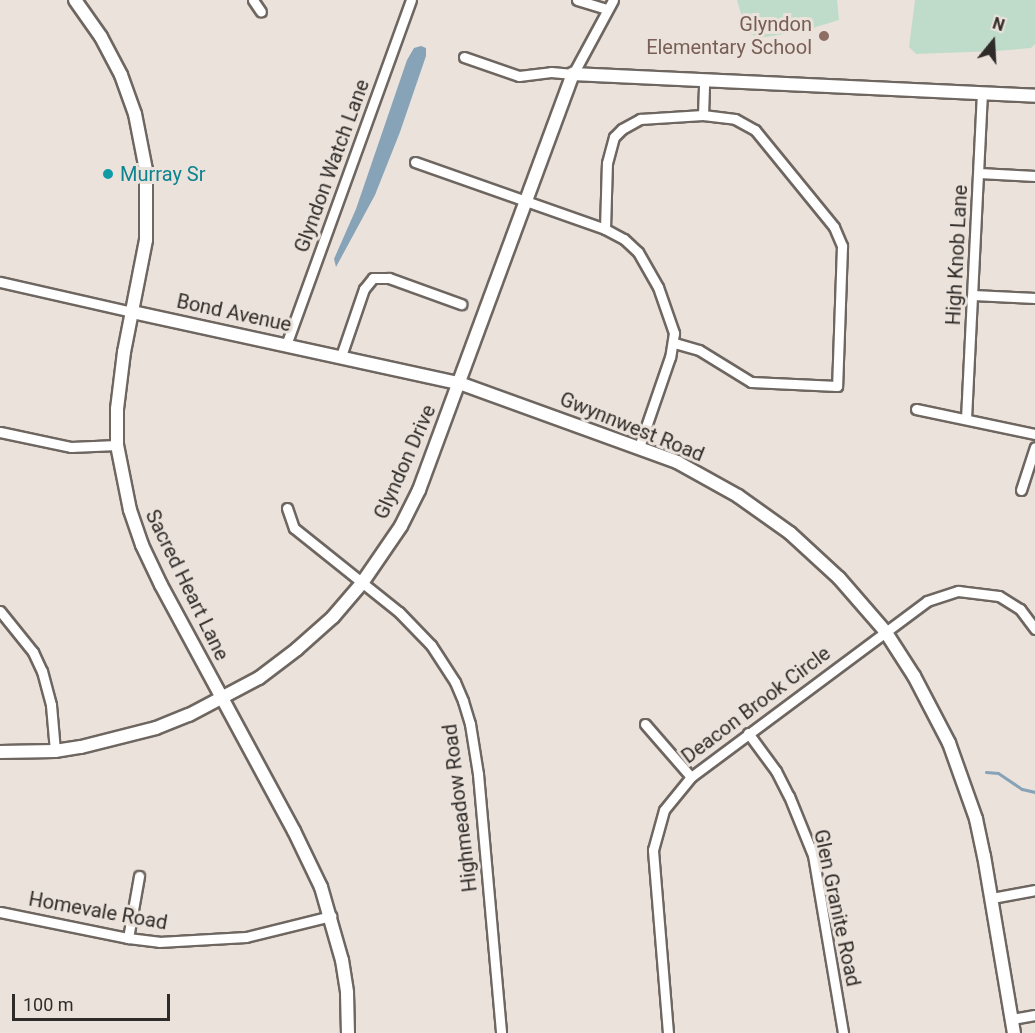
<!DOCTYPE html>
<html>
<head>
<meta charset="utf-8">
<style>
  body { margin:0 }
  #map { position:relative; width:1035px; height:1033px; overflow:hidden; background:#ebe2db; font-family:Roboto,sans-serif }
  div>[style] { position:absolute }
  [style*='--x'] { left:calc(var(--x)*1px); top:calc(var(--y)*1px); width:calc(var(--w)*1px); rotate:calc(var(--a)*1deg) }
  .green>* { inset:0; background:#bfdcca }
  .water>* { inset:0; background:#86a3b7 }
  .stream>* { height:3px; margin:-1.5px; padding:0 1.5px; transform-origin:1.5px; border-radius:1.5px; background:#86a3b7 }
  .roads { filter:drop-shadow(2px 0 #6e6660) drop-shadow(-2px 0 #6e6660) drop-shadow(0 2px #6e6660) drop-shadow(0 -2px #6e6660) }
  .street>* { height:9px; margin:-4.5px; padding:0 4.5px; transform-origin:4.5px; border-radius:4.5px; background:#fff }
  .secondary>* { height:12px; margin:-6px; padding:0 6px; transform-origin:6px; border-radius:6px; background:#fff }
  .dots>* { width:16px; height:16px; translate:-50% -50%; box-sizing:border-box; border:3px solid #ebe2db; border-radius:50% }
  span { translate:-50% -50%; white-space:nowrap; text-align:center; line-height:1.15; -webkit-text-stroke:6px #ebe2db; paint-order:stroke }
  .education-label { font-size:20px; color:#785e54 }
  .right { translate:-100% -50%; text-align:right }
  .street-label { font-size:20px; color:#2f2b28 }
  .culture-label { font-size:20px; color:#0d838f }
  .left { translate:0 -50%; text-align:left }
  .north { position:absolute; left:963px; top:12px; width:60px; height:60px; -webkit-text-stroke:4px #ebe2db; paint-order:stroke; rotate:18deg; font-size:16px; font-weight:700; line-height:24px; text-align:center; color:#2f2b28 }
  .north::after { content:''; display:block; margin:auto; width:21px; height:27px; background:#2f2b28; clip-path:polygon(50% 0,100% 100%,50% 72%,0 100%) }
  .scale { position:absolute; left:12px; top:994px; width:158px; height:27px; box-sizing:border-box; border:3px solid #2f2b28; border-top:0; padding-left:8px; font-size:18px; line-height:21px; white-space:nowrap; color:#2f2b28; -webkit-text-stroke:4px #ebe2db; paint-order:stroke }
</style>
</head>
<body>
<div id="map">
  <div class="green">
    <div style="clip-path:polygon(737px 0,837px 0,839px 20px,803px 31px,759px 38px,746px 31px)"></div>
    <div style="clip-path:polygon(915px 0,1035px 0,1035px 44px,1031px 48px,997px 51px,916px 54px,909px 47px)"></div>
  </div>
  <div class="water">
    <div style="clip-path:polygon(421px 46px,426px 48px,426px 56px,400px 132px,375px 195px,336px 267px,334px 259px,356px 209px,407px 60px,414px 48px)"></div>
  </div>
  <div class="stream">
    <div style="--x:986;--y:772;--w:12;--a:5"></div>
    <div style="--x:998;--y:773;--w:29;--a:34"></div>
    <div style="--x:1022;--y:789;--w:13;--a:13"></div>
  </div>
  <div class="roads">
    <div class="street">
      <div style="--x:253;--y:0;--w:14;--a:56"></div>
      <div style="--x:577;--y:0;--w:31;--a:17"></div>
      <div style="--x:464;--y:57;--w:58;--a:19.1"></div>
      <div style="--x:519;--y:76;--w:32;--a:-7"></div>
      <div style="--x:551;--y:72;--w:22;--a:5"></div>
      <div style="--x:573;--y:74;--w:84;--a:-61.6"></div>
      <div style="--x:703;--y:115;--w:34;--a:-88"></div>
      <div style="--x:415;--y:162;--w:201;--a:19.4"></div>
      <div style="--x:605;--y:229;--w:21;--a:28"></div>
      <div style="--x:624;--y:239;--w:19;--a:43"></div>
      <div style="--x:638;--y:252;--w:40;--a:60.3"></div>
      <div style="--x:658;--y:287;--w:49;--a:70.8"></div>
      <div style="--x:674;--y:333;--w:24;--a:99"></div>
      <div style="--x:670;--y:357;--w:95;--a:109"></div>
      <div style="--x:979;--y:173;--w:56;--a:3.1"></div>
      <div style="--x:605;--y:229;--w:66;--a:-88.3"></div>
      <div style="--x:607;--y:163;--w:27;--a:-75"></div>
      <div style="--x:614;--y:137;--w:11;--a:-45"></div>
      <div style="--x:622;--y:129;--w:21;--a:-29"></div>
      <div style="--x:640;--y:119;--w:63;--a:-3.6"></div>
      <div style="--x:703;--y:115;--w:32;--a:7"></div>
      <div style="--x:735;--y:119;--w:23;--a:29"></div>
      <div style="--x:755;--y:130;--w:125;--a:50.8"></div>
      <div style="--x:834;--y:227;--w:21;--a:67"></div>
      <div style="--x:842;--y:246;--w:140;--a:92"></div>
      <div style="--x:837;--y:386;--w:86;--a:-177.3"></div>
      <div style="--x:751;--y:382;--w:61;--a:-148.4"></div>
      <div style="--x:699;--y:350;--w:26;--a:-164"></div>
      <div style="--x:0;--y:282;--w:135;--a:12.8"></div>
      <div style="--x:973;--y:295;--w:62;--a:2.8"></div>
      <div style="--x:286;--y:345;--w:367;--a:-70.1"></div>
      <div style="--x:341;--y:356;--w:71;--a:-71.1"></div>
      <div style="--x:364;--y:289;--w:14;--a:-51"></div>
      <div style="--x:373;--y:278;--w:16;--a:0"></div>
      <div style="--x:389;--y:278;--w:77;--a:19.9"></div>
      <div style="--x:916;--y:409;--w:122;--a:11.9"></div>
      <div style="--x:966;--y:419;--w:326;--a:-87.2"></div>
      <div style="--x:0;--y:432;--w:73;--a:11.9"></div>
      <div style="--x:71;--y:447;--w:46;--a:-2.5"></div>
      <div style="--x:1021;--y:490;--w:45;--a:-72"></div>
      <div style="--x:287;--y:508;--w:21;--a:71"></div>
      <div style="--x:294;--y:528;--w:134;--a:38.7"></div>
      <div style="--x:399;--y:612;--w:46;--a:45.9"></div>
      <div style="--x:431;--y:645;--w:44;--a:57"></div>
      <div style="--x:455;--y:682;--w:21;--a:67"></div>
      <div style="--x:463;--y:701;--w:24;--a:73"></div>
      <div style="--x:470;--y:724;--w:51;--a:80.9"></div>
      <div style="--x:478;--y:774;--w:260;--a:84.9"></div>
      <div style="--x:0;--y:611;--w:53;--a:51.2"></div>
      <div style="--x:33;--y:652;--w:21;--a:65"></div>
      <div style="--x:42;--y:671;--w:35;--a:75"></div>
      <div style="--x:51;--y:705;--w:46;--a:85"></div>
      <div style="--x:645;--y:724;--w:70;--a:49"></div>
      <div style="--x:748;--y:733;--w:47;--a:53.6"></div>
      <div style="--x:776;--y:771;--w:28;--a:63"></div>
      <div style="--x:789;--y:796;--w:64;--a:67.9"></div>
      <div style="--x:813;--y:855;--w:181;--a:80.4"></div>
      <div style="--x:992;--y:898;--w:44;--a:-10.5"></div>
      <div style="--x:0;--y:912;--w:131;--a:11.5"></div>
      <div style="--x:128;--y:938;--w:31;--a:7"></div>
      <div style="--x:159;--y:942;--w:87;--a:-3.3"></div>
      <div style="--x:246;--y:937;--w:88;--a:-13.9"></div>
      <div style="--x:128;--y:938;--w:63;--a:-79.9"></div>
      <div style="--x:1012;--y:1019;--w:23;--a:-10"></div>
      <div style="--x:668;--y:1033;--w:184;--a:-94.7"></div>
      <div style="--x:653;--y:850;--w:41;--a:-74.6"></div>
      <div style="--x:664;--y:810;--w:43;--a:-50.7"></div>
      <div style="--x:691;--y:777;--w:294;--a:-36.7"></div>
      <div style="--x:927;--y:601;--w:33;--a:-18"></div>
      <div style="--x:958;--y:591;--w:41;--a:7"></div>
      <div style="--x:999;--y:596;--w:25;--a:32"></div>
      <div style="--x:1020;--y:609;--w:25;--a:53"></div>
    </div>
    <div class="secondary">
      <div style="--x:75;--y:0;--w:45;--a:54.9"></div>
      <div style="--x:101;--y:37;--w:43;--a:62.2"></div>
      <div style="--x:121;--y:75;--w:41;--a:70.3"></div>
      <div style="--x:135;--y:114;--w:57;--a:78.9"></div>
      <div style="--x:146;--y:170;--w:70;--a:90"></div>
      <div style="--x:146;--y:240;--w:114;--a:101.1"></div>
      <div style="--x:124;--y:352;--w:57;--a:97"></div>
      <div style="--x:117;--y:409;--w:36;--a:90"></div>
      <div style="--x:117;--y:445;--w:66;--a:78.7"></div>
      <div style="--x:130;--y:510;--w:37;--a:71"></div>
      <div style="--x:142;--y:545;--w:44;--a:64.6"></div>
      <div style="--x:161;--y:585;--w:280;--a:61.6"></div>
      <div style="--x:294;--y:831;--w:62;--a:64.3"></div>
      <div style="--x:321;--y:887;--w:76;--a:74"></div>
      <div style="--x:342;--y:960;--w:33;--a:81"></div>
      <div style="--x:347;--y:993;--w:40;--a:88.6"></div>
      <div style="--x:132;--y:312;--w:335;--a:12.3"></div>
      <div style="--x:459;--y:383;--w:232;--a:19.9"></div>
      <div style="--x:677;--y:462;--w:70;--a:29.1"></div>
      <div style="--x:738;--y:496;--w:64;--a:35.4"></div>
      <div style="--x:790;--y:533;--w:67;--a:42.6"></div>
      <div style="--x:839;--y:578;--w:70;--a:49"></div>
      <div style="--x:885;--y:631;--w:54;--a:57.2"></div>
      <div style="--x:914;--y:676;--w:76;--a:62.4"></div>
      <div style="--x:949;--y:743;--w:81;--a:70.4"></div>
      <div style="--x:976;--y:819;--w:38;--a:78"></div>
      <div style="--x:984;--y:856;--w:180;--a:80.4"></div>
      <div style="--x:0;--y:752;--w:55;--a:-1"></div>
      <div style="--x:55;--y:751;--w:26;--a:-9"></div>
      <div style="--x:81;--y:747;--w:77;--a:-14.2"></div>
      <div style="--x:156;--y:728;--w:35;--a:-22"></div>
      <div style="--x:189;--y:715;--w:79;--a:-27.9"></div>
      <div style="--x:259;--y:678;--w:48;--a:-37.3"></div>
      <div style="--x:297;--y:649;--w:48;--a:-41.6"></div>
      <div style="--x:333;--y:617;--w:45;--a:-49.5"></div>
      <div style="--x:362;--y:583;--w:69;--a:-55.6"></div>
      <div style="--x:401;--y:526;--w:40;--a:-63.4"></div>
      <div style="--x:419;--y:490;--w:444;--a:-69.7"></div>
      <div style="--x:573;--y:74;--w:463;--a:2.7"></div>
    </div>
  </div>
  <div class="dots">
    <div style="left:824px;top:36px;background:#8d6e63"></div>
    <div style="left:108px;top:174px;background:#0f9aa8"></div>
  </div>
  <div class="education-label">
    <span class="right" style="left:812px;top:36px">Glyndon<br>Elementary School</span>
  </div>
  <div class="street-label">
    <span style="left:332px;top:166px;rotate:-70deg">Glyndon Watch Lane</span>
    <span style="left:957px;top:255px;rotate:-87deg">High Knob Lane</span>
    <span style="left:234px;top:313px;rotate:12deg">Bond Avenue</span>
    <span style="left:632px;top:427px;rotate:22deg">Gwynnwest Road</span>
    <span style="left:405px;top:462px;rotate:-66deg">Glyndon Drive</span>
    <span style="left:187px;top:585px;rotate:64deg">Sacred Heart Lane</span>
    <span style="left:756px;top:705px;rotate:-37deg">Deacon Brook Circle</span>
    <span style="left:460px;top:808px;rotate:-97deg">Highmeadow Road</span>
    <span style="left:837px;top:908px;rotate:78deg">Glen Granite Road</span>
    <span style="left:98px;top:911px;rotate:10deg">Homevale Road</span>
  </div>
  <div class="culture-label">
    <span class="left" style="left:120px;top:174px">Murray Sr</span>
  </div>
  <div class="north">N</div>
  <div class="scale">100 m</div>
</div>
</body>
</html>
